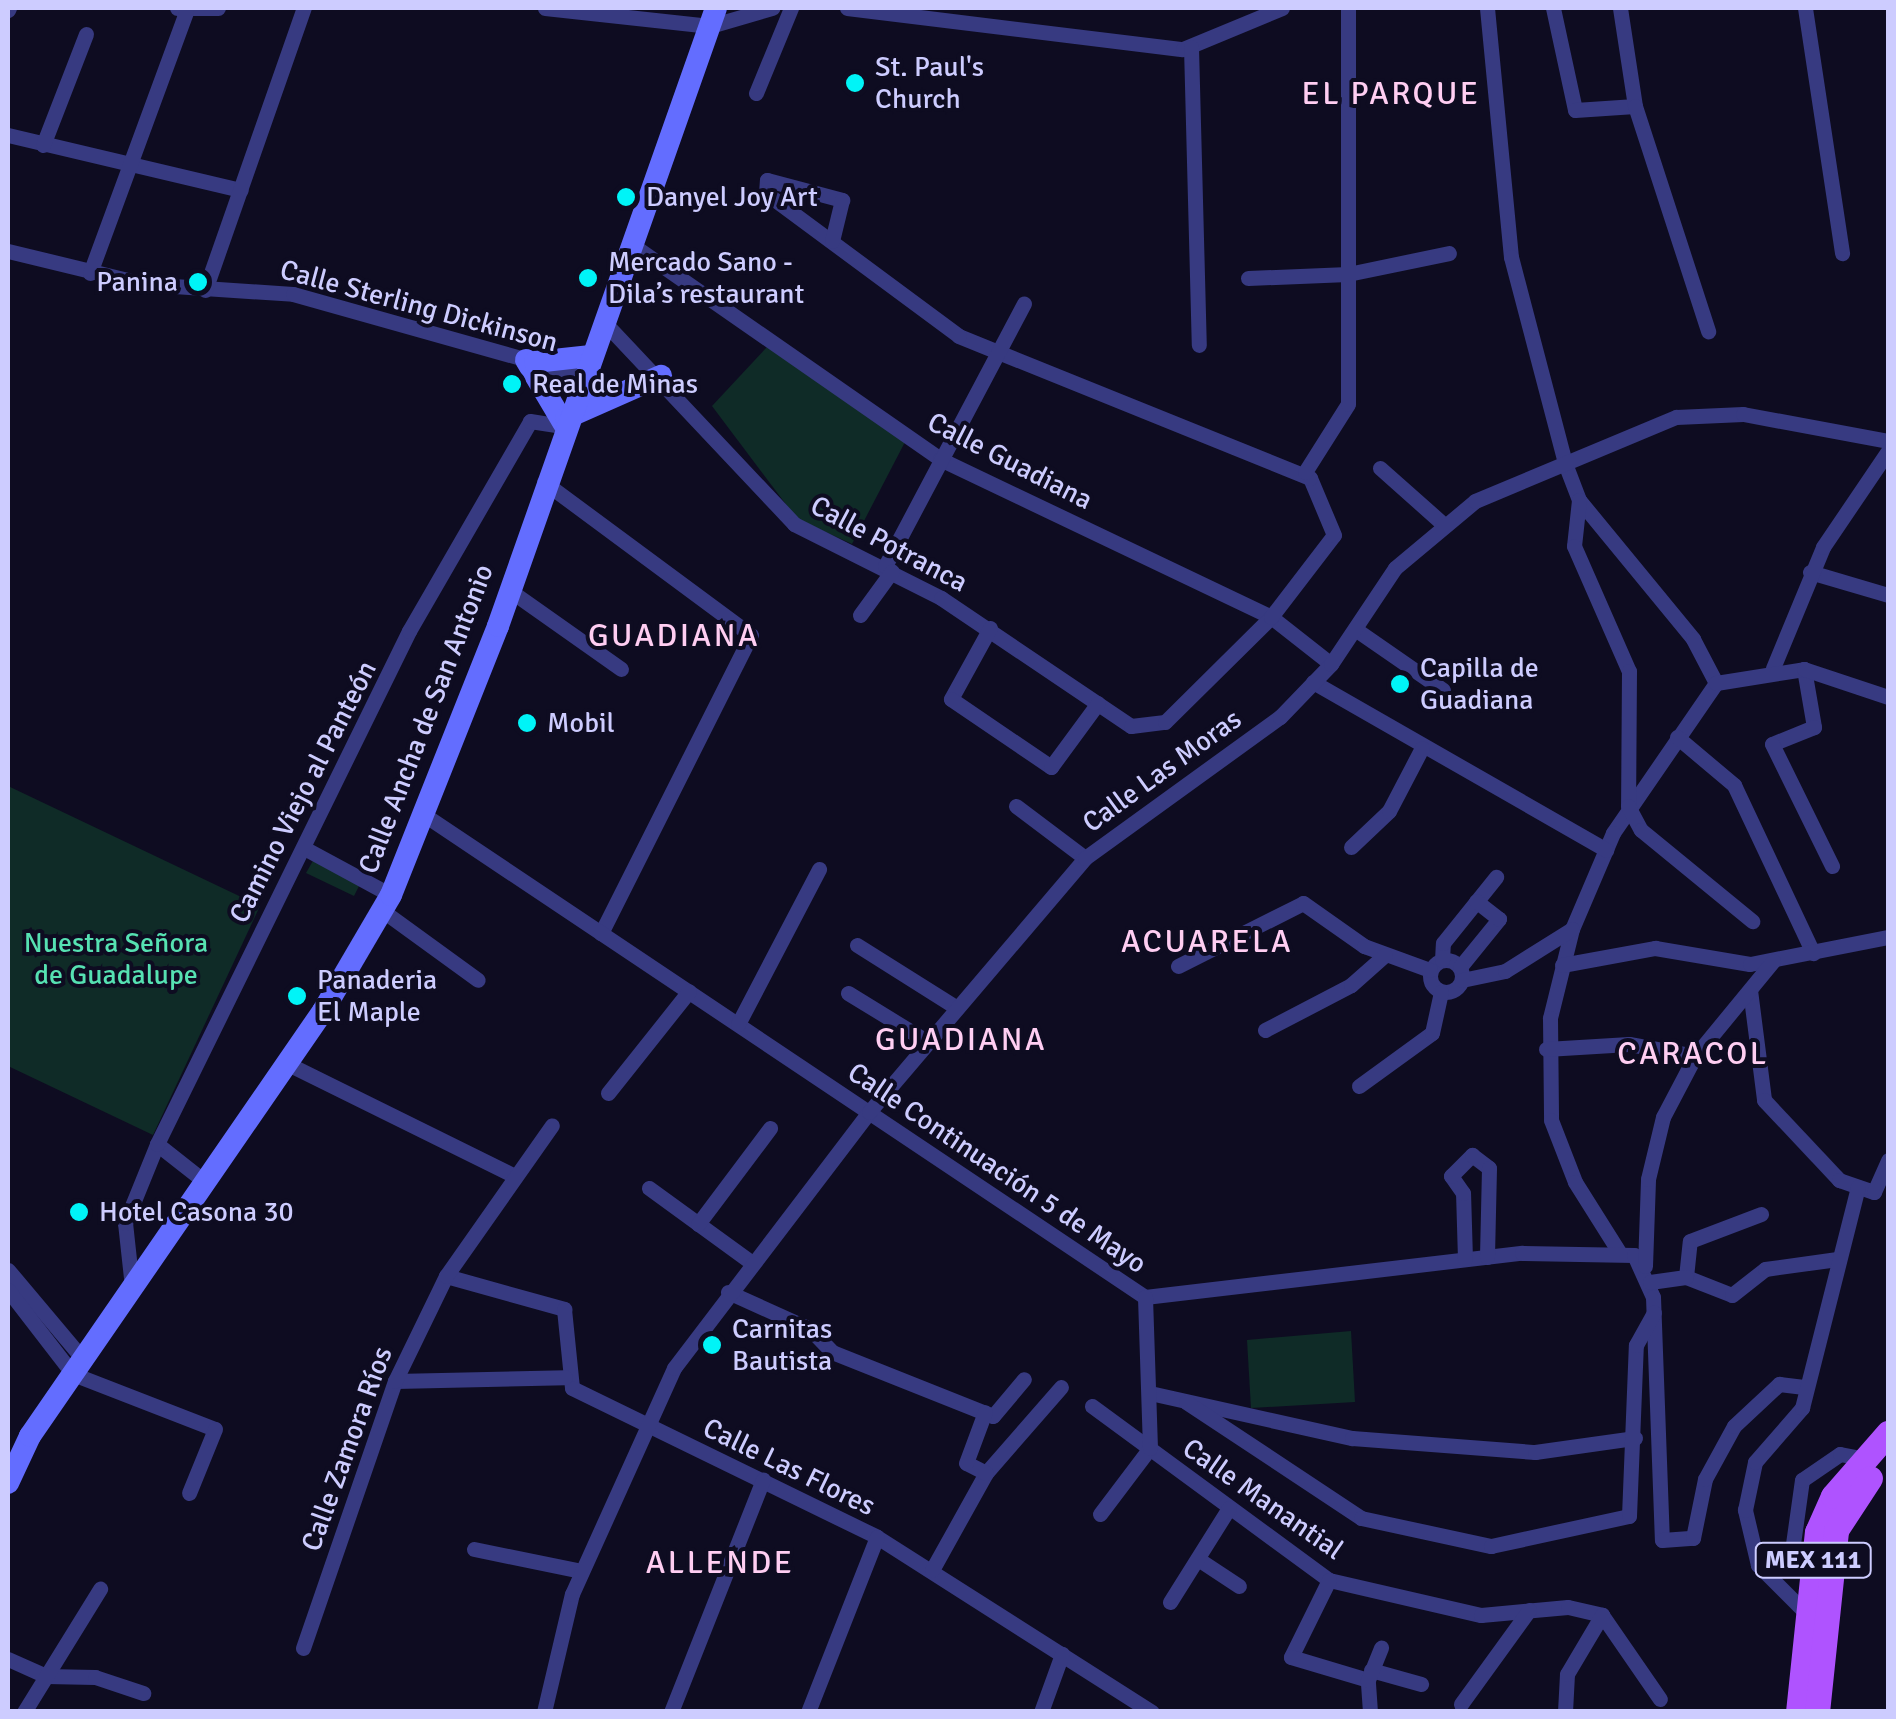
<!DOCTYPE html>
<html>
<head>
<meta charset="utf-8">
<style>
  body { margin:0 }
  #map { position:relative; width:1896px; height:1719px; overflow:hidden; background:#0e0c21; font-family:Signika,sans-serif }
  div>[style] { position:absolute }
  [style*='--x'] { left:calc(var(--x)*1px); top:calc(var(--y)*1px); width:calc(var(--w)*1px); rotate:calc(var(--a)*1deg) }
  .green>* { inset:0; background:#0f2b27 }
  .minor>* { height:15px; margin:-7.5px; padding:0 7.5px; transform-origin:7.5px; border-radius:7.5px; background:#373a81 }
  .minor>.ring { margin:-7.5px; padding:0; box-sizing:content-box; background:none; border:15px solid #373a81; border-radius:50% }
  .secondary>* { height:22px; margin:-11px; padding:0 11px; transform-origin:11px; border-radius:11px; background:#636dff }
  .primary>* { height:25px; margin:-12.5px; padding:0 12.5px; transform-origin:12.5px; border-radius:12.5px; background:#af53ff }
  .dots>* { width:28px; height:28px; translate:-50% -50%; box-sizing:border-box; border:5px solid #0e0c21; border-radius:50% }
  span { translate:-50% -50%; white-space:nowrap; text-align:center; line-height:1.15; -webkit-text-stroke:8px #0e0c21; paint-order:stroke }
  .shield-label span { padding:2px 8px; background:#0e0c21; border:2px solid; border-radius:8px; -webkit-text-stroke-width:0 }
  .shield-label { font-size:25px; color:#cdccff; font-weight:700 }
  .poi-label { font-size:28px; color:#cdccff }
  .left { translate:0 -50%; text-align:left }
  .right { translate:-100% -50%; text-align:right }
  .street-label { font-size:28px; color:#cdccff }
  .park-label { font-size:28px; color:#56e1b2 }
  .quarter-label { font-size:32px; color:#ffcef2; letter-spacing:2.5px }
  .frame { position:absolute; inset:0; border:10px solid #cdccff; pointer-events:none }
</style>
</head>
<body>
<div id="map">
  <div class="green">
    <div style="clip-path:polygon(767px 347px,905px 442px,852px 544px,797px 519px,712px 406px)"></div>
    <div style="clip-path:polygon(8px 786px,260px 906px,153px 1135px,8px 1066px)"></div>
    <div style="clip-path:polygon(314px 859px,361px 882px,354px 896px,306px 873px)"></div>
    <div style="clip-path:polygon(1351px 1331px,1355px 1402px,1251px 1408px,1247px 1340px)"></div>
  </div>
  <div class="minor">
    <div style="--x:177;--y:8;--w:41;--a:0"></div>
    <div style="--x:545;--y:8;--w:166;--a:6.2"></div>
    <div style="--x:710;--y:26;--w:65;--a:-16.2"></div>
    <div style="--x:847;--y:8;--w:338;--a:7"></div>
    <div style="--x:1183;--y:49;--w:107;--a:-22.5"></div>
    <div style="--x:1487;--y:8;--w:250;--a:84.5"></div>
    <div style="--x:1511;--y:257;--w:216;--a:75.3"></div>
    <div style="--x:1566;--y:466;--w:36;--a:69"></div>
    <div style="--x:1579;--y:500;--w:180;--a:50.6"></div>
    <div style="--x:1693;--y:639;--w:50;--a:62.4"></div>
    <div style="--x:1716;--y:683;--w:182;--a:124.5"></div>
    <div style="--x:1613;--y:833;--w:104;--a:113.1"></div>
    <div style="--x:1572;--y:929;--w:92;--a:103.9"></div>
    <div style="--x:1550;--y:1018;--w:102;--a:89.4"></div>
    <div style="--x:1551;--y:1120;--w:66;--a:68.8"></div>
    <div style="--x:1575;--y:1182;--w:83;--a:57.8"></div>
    <div style="--x:1553;--y:8;--w:104;--a:77.8"></div>
    <div style="--x:1575;--y:110;--w:60;--a:-3.8"></div>
    <div style="--x:1620;--y:8;--w:99;--a:81.3"></div>
    <div style="--x:1635;--y:106;--w:237;--a:72"></div>
    <div style="--x:1805;--y:8;--w:248;--a:81.4"></div>
    <div style="--x:8;--y:10;--w:2;--a:-63"></div>
    <div style="--x:1191;--y:47;--w:298;--a:88.5"></div>
    <div style="--x:756;--y:93;--w:92;--a:-67.6"></div>
    <div style="--x:8;--y:135;--w:239;--a:13.3"></div>
    <div style="--x:43;--y:145;--w:119;--a:-68.8"></div>
    <div style="--x:631;--y:244;--w:376;--a:34.8"></div>
    <div style="--x:940;--y:459;--w:367;--a:25.5"></div>
    <div style="--x:1271;--y:617;--w:76;--a:38.1"></div>
    <div style="--x:8;--y:251;--w:140;--a:13.6"></div>
    <div style="--x:144;--y:284;--w:149;--a:3.8"></div>
    <div style="--x:293;--y:294;--w:300;--a:15.7"></div>
    <div style="--x:90;--y:273;--w:278;--a:-69.8"></div>
    <div style="--x:1248;--y:278;--w:100;--a:-2.3"></div>
    <div style="--x:1348;--y:274;--w:103;--a:-11.7"></div>
    <div style="--x:205;--y:290;--w:299;--a:-70.7"></div>
    <div style="--x:603;--y:321;--w:279;--a:46.7"></div>
    <div style="--x:794;--y:524;--w:165;--a:26.7"></div>
    <div style="--x:941;--y:598;--w:229;--a:34"></div>
    <div style="--x:1131;--y:726;--w:34;--a:-7"></div>
    <div style="--x:1165;--y:722;--w:149;--a:-44.7"></div>
    <div style="--x:1271;--y:617;--w:103;--a:-52.5"></div>
    <div style="--x:1334;--y:535;--w:62;--a:-112.8"></div>
    <div style="--x:1310;--y:478;--w:379;--a:-158"></div>
    <div style="--x:959;--y:336;--w:240;--a:-143.5"></div>
    <div style="--x:766;--y:193;--w:13;--a:-86"></div>
    <div style="--x:767;--y:180;--w:78;--a:14.9"></div>
    <div style="--x:842;--y:200;--w:42;--a:103.7"></div>
    <div style="--x:1380;--y:468;--w:84;--a:41.6"></div>
    <div style="--x:1305;--y:472;--w:80;--a:-57.7"></div>
    <div style="--x:1348;--y:404;--w:396;--a:-90"></div>
    <div style="--x:544;--y:482;--w:257;--a:36.5"></div>
    <div style="--x:751;--y:635;--w:334;--a:116.7"></div>
    <div style="--x:1579;--y:500;--w:46;--a:96.2"></div>
    <div style="--x:1574;--y:546;--w:137;--a:66.3"></div>
    <div style="--x:1629;--y:671;--w:135;--a:90.4"></div>
    <div style="--x:1628;--y:806;--w:27;--a:62"></div>
    <div style="--x:1641;--y:830;--w:144;--a:39.3"></div>
    <div style="--x:885;--y:566;--w:297;--a:-62.1"></div>
    <div style="--x:1810;--y:572;--w:81;--a:16.4"></div>
    <div style="--x:509;--y:590;--w:137;--a:35.2"></div>
    <div style="--x:860;--y:615;--w:54;--a:-54"></div>
    <div style="--x:990;--y:628;--w:81;--a:118.8"></div>
    <div style="--x:951;--y:699;--w:121;--a:34.2"></div>
    <div style="--x:1051;--y:767;--w:79;--a:-53.7"></div>
    <div style="--x:1355;--y:629;--w:107;--a:34.7"></div>
    <div style="--x:1773;--y:668;--w:131;--a:-67.5"></div>
    <div style="--x:1823;--y:547;--w:116;--a:-55.9"></div>
    <div style="--x:1804;--y:669;--w:59;--a:80.2"></div>
    <div style="--x:1814;--y:727;--w:45;--a:158"></div>
    <div style="--x:1772;--y:744;--w:136;--a:63.8"></div>
    <div style="--x:1313;--y:682;--w:338;--a:29.8"></div>
    <div style="--x:1716;--y:683;--w:89;--a:-9"></div>
    <div style="--x:1804;--y:669;--w:89;--a:18.4"></div>
    <div style="--x:1677;--y:737;--w:75;--a:40.1"></div>
    <div style="--x:1734;--y:785;--w:186;--a:64.8"></div>
    <div style="--x:1016;--y:806;--w:86;--a:37"></div>
    <div style="--x:426;--y:816;--w:865;--a:33.78"></div>
    <div style="--x:1145;--y:1297;--w:380;--a:-6.7"></div>
    <div style="--x:1522;--y:1253;--w:112;--a:1"></div>
    <div style="--x:1634;--y:1255;--w:46;--a:65.7"></div>
    <div style="--x:1653;--y:1297;--w:243;--a:87.9"></div>
    <div style="--x:1662;--y:1540;--w:31;--a:-4"></div>
    <div style="--x:1693;--y:1538;--w:60;--a:-78.5"></div>
    <div style="--x:1705;--y:1479;--w:60;--a:-61.3"></div>
    <div style="--x:1734;--y:1426;--w:62;--a:-43"></div>
    <div style="--x:1779;--y:1384;--w:25;--a:7"></div>
    <div style="--x:1351;--y:847;--w:52;--a:-43.5"></div>
    <div style="--x:1389;--y:811;--w:71;--a:-62.4"></div>
    <div style="--x:304;--y:848;--w:99;--a:28.4"></div>
    <div style="--x:383;--y:911;--w:117;--a:36"></div>
    <div style="--x:857;--y:945;--w:118;--a:32.2"></div>
    <div class="ring" style="left:1430px;top:960px;width:17px;height:17px"></div>
    <div style="--x:1442;--y:960;--w:17;--a:-87"></div>
    <div style="--x:1443;--y:943;--w:85;--a:-51.2"></div>
    <div style="--x:1562;--y:965;--w:95;--a:-10.4"></div>
    <div style="--x:1655;--y:948;--w:96;--a:9.6"></div>
    <div style="--x:1750;--y:964;--w:141;--a:-11.1"></div>
    <div style="--x:1178;--y:966;--w:140;--a:-26.7"></div>
    <div style="--x:1303;--y:903;--w:75;--a:35.2"></div>
    <div style="--x:1364;--y:946;--w:70;--a:20"></div>
    <div style="--x:1460;--y:967;--w:62;--a:-50.9"></div>
    <div style="--x:1499;--y:919;--w:29;--a:-142"></div>
    <div style="--x:1462;--y:980;--w:44;--a:-11.8"></div>
    <div style="--x:1505;--y:971;--w:79;--a:-32.1"></div>
    <div style="--x:1750;--y:990;--w:111;--a:82.7"></div>
    <div style="--x:1764;--y:1100;--w:110;--a:46.8"></div>
    <div style="--x:1839;--y:1180;--w:37;--a:19"></div>
    <div style="--x:1874;--y:1192;--w:35;--a:-66"></div>
    <div style="--x:848;--y:993;--w:94;--a:31.5"></div>
    <div style="--x:738;--y:1024;--w:175;--a:-62.4"></div>
    <div style="--x:1265;--y:1030;--w:97;--a:-27.6"></div>
    <div style="--x:1351;--y:985;--w:45;--a:-41.4"></div>
    <div style="--x:1546;--y:1049;--w:83;--a:-3.4"></div>
    <div style="--x:1629;--y:1044;--w:67;--a:10.3"></div>
    <div style="--x:286;--y:1063;--w:255;--a:26.3"></div>
    <div style="--x:1359;--y:1086;--w:90;--a:-36"></div>
    <div style="--x:1432;--y:1033;--w:42;--a:-77.6"></div>
    <div style="--x:608;--y:1093;--w:130;--a:-51.5"></div>
    <div style="--x:157;--y:1144;--w:60;--a:38.2"></div>
    <div style="--x:649;--y:1188;--w:126;--a:36"></div>
    <div style="--x:698;--y:1224;--w:120;--a:-53.1"></div>
    <div style="--x:1465;--y:1259;--w:66;--a:-91.7"></div>
    <div style="--x:1463;--y:1193;--w:21;--a:-125"></div>
    <div style="--x:1451;--y:1176;--w:30;--a:-45"></div>
    <div style="--x:1472;--y:1155;--w:21;--a:37"></div>
    <div style="--x:1489;--y:1168;--w:89;--a:91.3"></div>
    <div style="--x:1645;--y:1266;--w:87;--a:-88"></div>
    <div style="--x:1648;--y:1179;--w:64;--a:-76.4"></div>
    <div style="--x:1663;--y:1117;--w:69;--a:-62.3"></div>
    <div style="--x:1695;--y:1056;--w:123;--a:-50.6"></div>
    <div style="--x:8;--y:1270;--w:116;--a:49.9"></div>
    <div style="--x:446;--y:1276;--w:123;--a:15.6"></div>
    <div style="--x:564;--y:1309;--w:79;--a:84.2"></div>
    <div style="--x:572;--y:1388;--w:339;--a:26"></div>
    <div style="--x:877;--y:1537;--w:326;--a:32.5"></div>
    <div style="--x:1686;--y:1277;--w:49;--a:21.4"></div>
    <div style="--x:1732;--y:1295;--w:42;--a:-38.2"></div>
    <div style="--x:1765;--y:1269;--w:73;--a:-7.9"></div>
    <div style="--x:1686;--y:1277;--w:36;--a:-84"></div>
    <div style="--x:1690;--y:1241;--w:76;--a:-20.8"></div>
    <div style="--x:1650;--y:1282;--w:36;--a:-8"></div>
    <div style="--x:132;--y:1287;--w:64;--a:-96.2"></div>
    <div style="--x:125;--y:1223;--w:85;--a:-67.9"></div>
    <div style="--x:157;--y:1144;--w:572;--a:-63.84"></div>
    <div style="--x:409;--y:631;--w:242;--a:-60"></div>
    <div style="--x:530;--y:421;--w:33;--a:9"></div>
    <div style="--x:8;--y:1290;--w:106;--a:52.3"></div>
    <div style="--x:73;--y:1374;--w:152;--a:21.2"></div>
    <div style="--x:215;--y:1429;--w:69;--a:112.1"></div>
    <div style="--x:728;--y:1292;--w:90;--a:24.3"></div>
    <div style="--x:810;--y:1329;--w:32;--a:46"></div>
    <div style="--x:832;--y:1352;--w:173;--a:21.7"></div>
    <div style="--x:993;--y:1416;--w:48;--a:-50"></div>
    <div style="--x:395;--y:1381;--w:170;--a:-1.3"></div>
    <div style="--x:1150;--y:1393;--w:207;--a:12.6"></div>
    <div style="--x:1352;--y:1438;--w:184;--a:4.4"></div>
    <div style="--x:1535;--y:1452;--w:101;--a:-8"></div>
    <div style="--x:1186;--y:1402;--w:210;--a:33.5"></div>
    <div style="--x:1361;--y:1518;--w:133;--a:12.2"></div>
    <div style="--x:1491;--y:1546;--w:141;--a:-12.3"></div>
    <div style="--x:1629;--y:1516;--w:171;--a:-87.7"></div>
    <div style="--x:1636;--y:1345;--w:37;--a:-61"></div>
    <div style="--x:1092;--y:1406;--w:294;--a:36.3"></div>
    <div style="--x:1329;--y:1580;--w:156;--a:13"></div>
    <div style="--x:1481;--y:1615;--w:87;--a:-5.3"></div>
    <div style="--x:1568;--y:1607;--w:35;--a:13"></div>
    <div style="--x:1602;--y:1615;--w:102;--a:55.4"></div>
    <div style="--x:986;--y:1473;--w:114;--a:-48.9"></div>
    <div style="--x:1100;--y:1514;--w:83;--a:-52.9"></div>
    <div style="--x:1150;--y:1448;--w:151;--a:-91.9"></div>
    <div style="--x:474;--y:1549;--w:109;--a:11.6"></div>
    <div style="--x:1198;--y:1559;--w:49;--a:33.4"></div>
    <div style="--x:932;--y:1570;--w:111;--a:-60.9"></div>
    <div style="--x:986;--y:1473;--w:22;--a:-153"></div>
    <div style="--x:966;--y:1463;--w:54;--a:-69.6"></div>
    <div style="--x:1772;--y:1575;--w:25;--a:-42"></div>
    <div style="--x:1791;--y:1558;--w:79;--a:-82"></div>
    <div style="--x:1802;--y:1480;--w:46;--a:-34.4"></div>
    <div style="--x:1840;--y:1454;--w:25;--a:11"></div>
    <div style="--x:1329;--y:1580;--w:86;--a:116.3"></div>
    <div style="--x:1291;--y:1657;--w:80;--a:16.6"></div>
    <div style="--x:1170;--y:1602;--w:111;--a:-57.9"></div>
    <div style="--x:1808;--y:1615;--w:71;--a:-135"></div>
    <div style="--x:1758;--y:1565;--w:57;--a:-103.3"></div>
    <div style="--x:1745;--y:1510;--w:49;--a:-78.2"></div>
    <div style="--x:1755;--y:1462;--w:72;--a:-49"></div>
    <div style="--x:1802;--y:1408;--w:228;--a:-75.8"></div>
    <div style="--x:303;--y:1648;--w:282;--a:-71"></div>
    <div style="--x:395;--y:1381;--w:117;--a:-64.1"></div>
    <div style="--x:446;--y:1276;--w:184;--a:-54.9"></div>
    <div style="--x:8;--y:1659;--w:42;--a:24.1"></div>
    <div style="--x:46;--y:1676;--w:49;--a:1.2"></div>
    <div style="--x:95;--y:1677;--w:51;--a:18.4"></div>
    <div style="--x:1371;--y:1670;--w:52;--a:15.6"></div>
    <div style="--x:1461;--y:1704;--w:116;--a:-54.1"></div>
    <div style="--x:24;--y:1712;--w:145;--a:-58.3"></div>
    <div style="--x:544;--y:1712;--w:121;--a:-76.7"></div>
    <div style="--x:572;--y:1594;--w:248;--a:-65.7"></div>
    <div style="--x:674;--y:1368;--w:322;--a:-52.7"></div>
    <div style="--x:869;--y:1112;--w:333;--a:-49.6"></div>
    <div style="--x:1085;--y:858;--w:241;--a:-35.9"></div>
    <div style="--x:1280;--y:717;--w:74;--a:-46.1"></div>
    <div style="--x:1331;--y:664;--w:115;--a:-56.3"></div>
    <div style="--x:1395;--y:568;--w:104;--a:-39.9"></div>
    <div style="--x:1475;--y:501;--w:218;--a:-22.7"></div>
    <div style="--x:1676;--y:417;--w:67;--a:-2.6"></div>
    <div style="--x:1743;--y:414;--w:147;--a:10.5"></div>
    <div style="--x:671;--y:1712;--w:250;--a:-68.4"></div>
    <div style="--x:808;--y:1712;--w:188;--a:-68.5"></div>
    <div style="--x:1041;--y:1712;--w:62;--a:-70.1"></div>
    <div style="--x:1370;--y:1712;--w:32;--a:-94"></div>
    <div style="--x:1368;--y:1680;--w:35;--a:-68"></div>
    <div style="--x:1565;--y:1712;--w:38;--a:-87"></div>
    <div style="--x:1567;--y:1674;--w:69;--a:-59.3"></div>
  </div>
  <div class="secondary">
    <div style="--x:526;--y:360;--w:74;--a:59.3"></div>
    <div style="--x:535;--y:362;--w:54;--a:-6.3"></div>
    <div style="--x:566;--y:418;--w:104;--a:-23.9"></div>
    <div style="--x:8;--y:1483;--w:52;--a:-64.9"></div>
    <div style="--x:30;--y:1436;--w:516;--a:-55.42"></div>
    <div style="--x:323;--y:1011;--w:134;--a:-59.6"></div>
    <div style="--x:391;--y:895;--w:289;--a:-68.3"></div>
    <div style="--x:498;--y:626;--w:655;--a:-70.57"></div>
  </div>
  <div class="primary">
    <div style="--x:1798;--y:1712;--w:181;--a:-84"></div>
    <div style="--x:1817;--y:1532;--w:39;--a:-66"></div>
    <div style="--x:1833;--y:1496;--w:84;--a:-48.9"></div>
    <div style="--x:1817;--y:1712;--w:183;--a:-84"></div>
    <div style="--x:1836;--y:1530;--w:62;--a:-56.8"></div>
  </div>
  <div class="dots">
    <div style="left:855px;top:83px;background:#00f4f7"></div>
    <div style="left:626px;top:197px;background:#00f4f7"></div>
    <div style="left:588px;top:278px;background:#00f4f7"></div>
    <div style="left:198px;top:282px;background:#00f4f7"></div>
    <div style="left:512px;top:384px;background:#00f4f7"></div>
    <div style="left:1400px;top:684px;background:#00f4f7"></div>
    <div style="left:527px;top:723px;background:#00f4f7"></div>
    <div style="left:297px;top:996px;background:#00f4f7"></div>
    <div style="left:79px;top:1212px;background:#00f4f7"></div>
    <div style="left:712px;top:1345px;background:#00f4f7"></div>
  </div>
  <div class="shield-label">
    <span style="left:1813px;top:1560px">MEX 111</span>
  </div>
  <div class="poi-label">
    <span class="left" style="left:875px;top:83px">St. Paul's<br>Church</span>
    <span class="left" style="left:646px;top:197px">Danyel Joy Art</span>
    <span class="left" style="left:608px;top:278px">Mercado Sano -<br>Dila’s restaurant</span>
    <span class="right" style="left:178px;top:282px">Panina</span>
    <span class="left" style="left:532px;top:384px">Real de Minas</span>
    <span class="left" style="left:1420px;top:684px">Capilla de<br>Guadiana</span>
    <span class="left" style="left:547px;top:723px">Mobil</span>
    <span class="left" style="left:317px;top:996px">Panaderia<br>El Maple</span>
    <span class="left" style="left:99px;top:1212px">Hotel Casona 30</span>
    <span class="left" style="left:732px;top:1345px">Carnitas<br>Bautista</span>
  </div>
  <div class="street-label">
    <span style="left:419px;top:306px;rotate:15deg">Calle Sterling Dickinson</span>
    <span style="left:1010px;top:461px;rotate:27deg">Calle Guadiana</span>
    <span style="left:889px;top:544px;rotate:28deg">Calle Potranca</span>
    <span style="left:426px;top:719px;rotate:-69deg">Calle Ancha de San Antonio</span>
    <span style="left:1162px;top:771px;rotate:-36deg">Calle Las Moras</span>
    <span style="left:303px;top:792px;rotate:-63deg">Camino Viejo al Panteón</span>
    <span style="left:997px;top:1168px;rotate:34deg">Calle Continuación 5 de Mayo</span>
    <span style="left:347px;top:1449px;rotate:-70deg">Calle Zamora Ríos</span>
    <span style="left:789px;top:1467px;rotate:26deg">Calle Las Flores</span>
    <span style="left:1263px;top:1499px;rotate:35deg">Calle Manantial</span>
  </div>
  <div class="park-label">
    <span style="left:116px;top:959px">Nuestra Señora<br>de Guadalupe</span>
  </div>
  <div class="quarter-label">
    <span style="left:1391px;top:94px">EL PARQUE</span>
    <span style="left:674px;top:636px">GUADIANA</span>
    <span style="left:1207px;top:942px">ACUARELA</span>
    <span style="left:961px;top:1040px">GUADIANA</span>
    <span style="left:1693px;top:1054px">CARACOL</span>
    <span style="left:720px;top:1563px">ALLENDE</span>
  </div>
  <div class="frame"></div>
</div>
</body>
</html>
